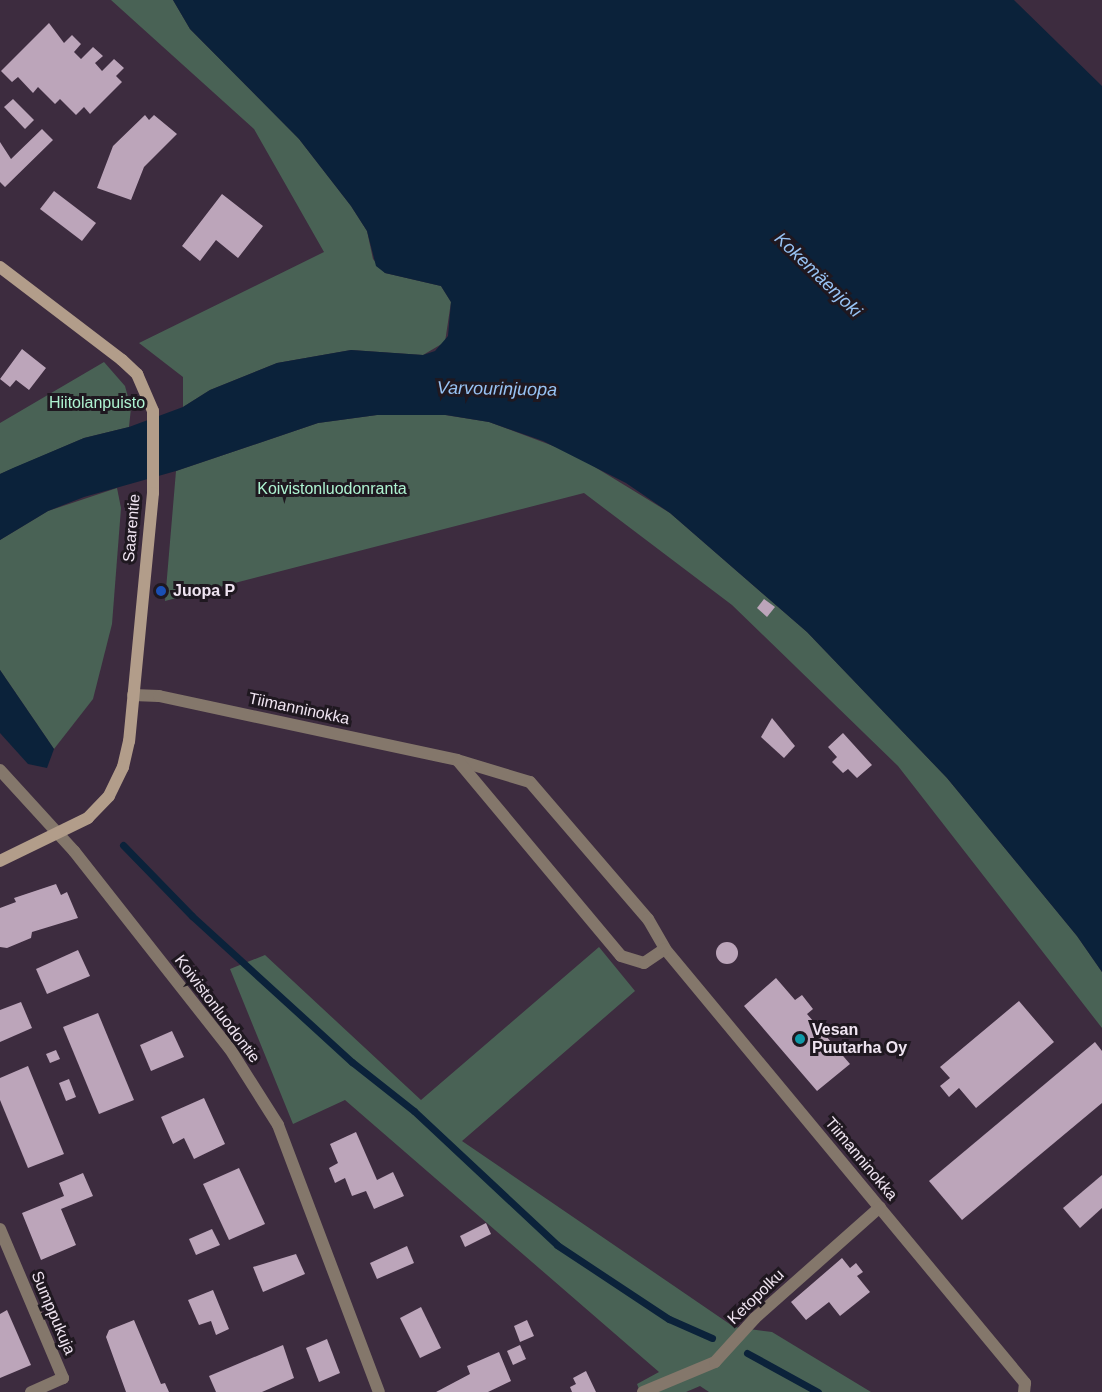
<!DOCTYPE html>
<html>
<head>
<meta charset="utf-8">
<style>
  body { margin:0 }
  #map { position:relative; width:1102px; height:1392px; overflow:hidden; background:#3d2c3f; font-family:Helvetica,sans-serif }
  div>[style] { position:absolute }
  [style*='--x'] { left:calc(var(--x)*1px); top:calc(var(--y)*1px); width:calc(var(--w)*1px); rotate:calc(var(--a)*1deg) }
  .green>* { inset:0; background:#496255 }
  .water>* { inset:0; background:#0b223a }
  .stream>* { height:7px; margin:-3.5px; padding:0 3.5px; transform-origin:3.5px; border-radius:3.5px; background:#0b223a }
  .building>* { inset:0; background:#bca5ba }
  .round { border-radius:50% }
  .street>* { height:12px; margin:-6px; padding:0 6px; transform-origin:6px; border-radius:6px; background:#84776b }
  .secondary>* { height:12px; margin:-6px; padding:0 6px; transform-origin:6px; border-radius:6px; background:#b29d8a }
  .dots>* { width:16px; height:16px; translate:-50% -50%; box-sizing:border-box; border:3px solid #1f1820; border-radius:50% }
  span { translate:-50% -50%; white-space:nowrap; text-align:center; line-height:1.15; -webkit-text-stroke:6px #1f1820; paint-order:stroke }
  .park-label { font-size:16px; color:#aef3d1 }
  .street-label { font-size:16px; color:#efe4f1 }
  .poi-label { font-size:16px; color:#efe4f1; font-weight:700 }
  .left { translate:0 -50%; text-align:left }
  .water-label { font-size:18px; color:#98c3f4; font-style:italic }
</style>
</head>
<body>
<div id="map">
  <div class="green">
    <div style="clip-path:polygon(111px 0,173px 0,190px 29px,299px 139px,351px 206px,367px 231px,373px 259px,385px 273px,441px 286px,451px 302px,445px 342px,423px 355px,351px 350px,277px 363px,210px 390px,183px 407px,183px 377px,139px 343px,324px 252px,254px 129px)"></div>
    <div style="clip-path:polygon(104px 362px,125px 386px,131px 408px,129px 427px,84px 438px,0 474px,0 423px)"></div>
    <div style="clip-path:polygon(377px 415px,445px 415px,489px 422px,572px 453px,670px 513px,807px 632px,947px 778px,1077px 936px,1102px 972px,1102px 1028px,898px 766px,732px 605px,584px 493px,165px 601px,176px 471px,318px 423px)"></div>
    <div style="clip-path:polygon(117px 488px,121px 508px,112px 624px,93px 699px,54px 749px,0 670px,0 540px,48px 511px)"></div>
    <div style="clip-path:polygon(599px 947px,635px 991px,462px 1141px,734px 1327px,772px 1332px,871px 1392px,709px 1392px,700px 1386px,686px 1392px,640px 1392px,637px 1384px,659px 1372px,345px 1100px,293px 1124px,230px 969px,265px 955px,421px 1100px)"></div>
  </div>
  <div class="water">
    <div style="clip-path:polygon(173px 0,1014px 0,1102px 86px,1102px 972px,1077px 936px,947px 778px,807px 632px,670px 513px,626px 483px,543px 441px,489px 422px,446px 415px,377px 415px,318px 423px,176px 471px,84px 497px,48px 511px,0 540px,0 474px,13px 468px,84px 438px,129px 427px,183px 407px,210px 390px,277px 363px,351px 350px,423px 355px,435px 351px,448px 336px,451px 302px,441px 286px,385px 273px,376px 266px,367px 231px,351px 206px,299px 139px,190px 29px)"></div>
    <div style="clip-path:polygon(0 670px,54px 749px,47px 768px,28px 764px,0 733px)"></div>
  </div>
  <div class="stream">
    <div style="--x:123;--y:845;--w:99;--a:45.8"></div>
    <div style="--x:192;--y:916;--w:217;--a:42.4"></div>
    <div style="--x:352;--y:1062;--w:79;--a:38.3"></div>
    <div style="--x:414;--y:1111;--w:196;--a:43.1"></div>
    <div style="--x:557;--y:1245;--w:134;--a:33.5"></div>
    <div style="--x:669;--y:1319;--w:47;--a:23.8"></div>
    <div style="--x:747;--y:1353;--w:81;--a:28.8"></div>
  </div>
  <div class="building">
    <div style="clip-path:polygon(49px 23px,64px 43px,72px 35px,81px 44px,74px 52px,81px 59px,93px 47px,103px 56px,95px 63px,102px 71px,114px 59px,124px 68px,116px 76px,122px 82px,90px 114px,84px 107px,76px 115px,60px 99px,55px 104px,38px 87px,33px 93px,18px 77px,12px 82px,1px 71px)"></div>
    <div style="clip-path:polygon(13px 99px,34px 120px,25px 129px,4px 107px)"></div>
    <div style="clip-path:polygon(145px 115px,149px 120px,154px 115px,177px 134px,144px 167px,131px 200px,97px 188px,113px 146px)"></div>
    <div style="clip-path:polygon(42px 129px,53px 140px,5px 187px,0 182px,0 142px,11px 159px)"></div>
    <div style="clip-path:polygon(54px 191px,96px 223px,82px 241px,40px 209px)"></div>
    <div style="clip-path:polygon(222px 194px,263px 226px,238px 258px,216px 240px,200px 261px,182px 246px)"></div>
    <div style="clip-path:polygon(22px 349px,46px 368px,29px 390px,16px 380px,10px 387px,0 379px)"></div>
    <div style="clip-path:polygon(764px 599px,775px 607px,767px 617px,757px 608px)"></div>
    <div style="clip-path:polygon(772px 718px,795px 746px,784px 758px,761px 737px)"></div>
    <div style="clip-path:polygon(843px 733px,872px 765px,857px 778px,848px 769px,843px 773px,832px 762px,837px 757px,828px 747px)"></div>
    <div style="clip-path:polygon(56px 884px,61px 895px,67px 892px,78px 918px,32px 932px,31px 938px,7px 948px,0 947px,0 908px,16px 902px,14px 898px)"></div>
    <div class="round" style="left:716px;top:942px;width:22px;height:22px"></div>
    <div style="clip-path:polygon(78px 950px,90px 976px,47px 994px,36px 969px)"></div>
    <div style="clip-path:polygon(776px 978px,795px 1000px,802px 995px,813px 1009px,807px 1014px,850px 1064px,817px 1091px,744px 1006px)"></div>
    <div style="clip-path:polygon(1019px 1001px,1054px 1042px,976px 1108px,959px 1088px,949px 1097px,940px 1086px,950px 1078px,940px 1067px)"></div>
    <div style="clip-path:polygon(21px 1002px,32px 1028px,0 1042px,0 1010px)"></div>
    <div style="clip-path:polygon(98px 1013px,134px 1100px,99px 1114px,63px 1027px)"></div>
    <div style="clip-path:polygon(172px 1031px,184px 1057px,151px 1071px,140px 1045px)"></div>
    <div style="clip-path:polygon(1095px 1042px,1102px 1051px,1102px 1103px,962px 1220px,929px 1181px)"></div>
    <div style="clip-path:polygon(56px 1050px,60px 1059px,50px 1063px,46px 1054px)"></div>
    <div style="clip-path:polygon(28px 1066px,64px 1154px,28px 1168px,0 1100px,0 1078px)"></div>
    <div style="clip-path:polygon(69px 1079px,76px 1097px,66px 1101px,59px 1083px)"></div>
    <div style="clip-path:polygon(204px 1098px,225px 1144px,194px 1159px,184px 1138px,173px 1144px,161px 1117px)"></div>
    <div style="clip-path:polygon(356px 1132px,377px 1180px,393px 1172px,404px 1196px,374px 1209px,366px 1191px,352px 1196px,345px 1178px,335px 1183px,329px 1168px,338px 1163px,330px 1144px)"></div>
    <div style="clip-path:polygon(239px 1168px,265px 1224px,229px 1240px,203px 1184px)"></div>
    <div style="clip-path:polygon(83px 1173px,93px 1196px,61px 1209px,76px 1245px,41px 1260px,22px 1213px,64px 1196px,59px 1183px)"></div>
    <div style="clip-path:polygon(1102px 1175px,1102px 1208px,1080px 1228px,1063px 1208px)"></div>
    <div style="clip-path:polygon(486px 1223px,491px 1234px,465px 1247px,460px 1236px)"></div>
    <div style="clip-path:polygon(212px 1229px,220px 1245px,196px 1255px,189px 1239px)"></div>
    <div style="clip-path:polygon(407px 1246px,414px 1263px,377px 1279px,370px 1263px)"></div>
    <div style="clip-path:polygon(296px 1254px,305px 1274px,263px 1292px,253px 1267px)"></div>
    <div style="clip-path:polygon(842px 1258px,850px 1268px,856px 1263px,863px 1272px,857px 1276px,870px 1292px,840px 1316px,829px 1302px,806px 1320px,791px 1302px)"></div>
    <div style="clip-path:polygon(213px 1290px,229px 1329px,216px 1335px,211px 1321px,199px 1325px,188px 1300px)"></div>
    <div style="clip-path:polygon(421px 1307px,441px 1348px,420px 1358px,400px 1318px)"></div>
    <div style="clip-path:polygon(7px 1310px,31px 1365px,0 1378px,0 1314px)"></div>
    <div style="clip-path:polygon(134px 1320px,161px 1384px,165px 1383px,169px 1392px,126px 1392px,106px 1337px,109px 1330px)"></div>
    <div style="clip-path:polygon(527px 1320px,534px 1336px,520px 1342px,514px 1326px)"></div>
    <div style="clip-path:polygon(327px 1339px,340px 1373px,319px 1382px,306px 1348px)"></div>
    <div style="clip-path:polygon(283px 1345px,294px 1378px,262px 1392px,216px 1392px,209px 1376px)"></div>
    <div style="clip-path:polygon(520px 1345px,526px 1359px,513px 1365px,507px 1351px)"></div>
    <div style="clip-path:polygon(499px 1352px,511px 1381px,488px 1392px,436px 1392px,470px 1374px,467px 1366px)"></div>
    <div style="clip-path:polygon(586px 1371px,596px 1392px,572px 1392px,570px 1387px,576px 1384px,573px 1378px)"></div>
  </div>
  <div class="street">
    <div style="--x:133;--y:695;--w:26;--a:2"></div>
    <div style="--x:159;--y:696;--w:305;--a:12.1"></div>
    <div style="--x:457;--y:760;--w:76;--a:16.8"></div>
    <div style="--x:530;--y:782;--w:181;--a:49.3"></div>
    <div style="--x:648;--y:919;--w:34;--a:60"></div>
    <div style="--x:665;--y:949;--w:564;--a:50.32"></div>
    <div style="--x:1025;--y:1383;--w:9;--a:96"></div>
    <div style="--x:458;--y:761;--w:254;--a:50.1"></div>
    <div style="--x:621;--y:956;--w:24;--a:17"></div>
    <div style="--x:644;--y:963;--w:25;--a:-34"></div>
    <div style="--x:0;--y:770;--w:110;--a:47.6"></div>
    <div style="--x:74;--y:851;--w:252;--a:51.8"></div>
    <div style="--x:230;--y:1049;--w:90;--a:57.7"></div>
    <div style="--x:278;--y:1125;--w:285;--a:69.3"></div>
    <div style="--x:0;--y:1229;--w:162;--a:67.1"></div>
    <div style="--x:63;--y:1378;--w:35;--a:156"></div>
    <div style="--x:643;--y:1392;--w:78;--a:-22.6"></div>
    <div style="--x:715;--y:1362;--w:59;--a:-47.7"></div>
    <div style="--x:755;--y:1318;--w:167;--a:-41.6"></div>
  </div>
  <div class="secondary">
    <div style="--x:0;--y:267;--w:153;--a:37.3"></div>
    <div style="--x:122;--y:360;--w:21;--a:43"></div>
    <div style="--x:137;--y:374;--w:40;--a:66.6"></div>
    <div style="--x:153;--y:411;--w:82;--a:90"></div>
    <div style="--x:153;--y:493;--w:249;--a:95.5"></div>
    <div style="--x:129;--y:741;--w:27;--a:103"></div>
    <div style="--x:123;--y:767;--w:32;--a:116"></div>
    <div style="--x:109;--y:796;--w:30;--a:134"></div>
    <div style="--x:88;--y:818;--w:98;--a:154"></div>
  </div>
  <div class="dots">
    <div style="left:161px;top:591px;background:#1a4fb4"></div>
    <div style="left:800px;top:1039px;background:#0f9aa8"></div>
  </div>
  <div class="park-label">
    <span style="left:97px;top:403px">Hiitolanpuisto</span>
    <span style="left:332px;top:489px">Koivistonluodonranta</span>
  </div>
  <div class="street-label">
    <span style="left:132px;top:528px;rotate:-85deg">Saarentie</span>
    <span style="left:299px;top:709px;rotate:12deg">Tiimanninokka</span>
    <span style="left:217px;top:1009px;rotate:53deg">Koivistonluodontie</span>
    <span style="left:861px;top:1159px;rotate:50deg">Tiimanninokka</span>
    <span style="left:756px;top:1297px;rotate:-44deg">Ketopolku</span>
    <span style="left:53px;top:1313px;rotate:67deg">Sumppukuja</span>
  </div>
  <div class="poi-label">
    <span class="left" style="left:173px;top:591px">Juopa P</span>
    <span class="left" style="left:812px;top:1039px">Vesan<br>Puutarha Oy</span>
  </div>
  <div class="water-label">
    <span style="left:818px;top:275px;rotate:44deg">Kokemäenjoki</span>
    <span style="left:497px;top:389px;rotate:1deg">Varvourinjuopa</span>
  </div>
</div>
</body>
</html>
